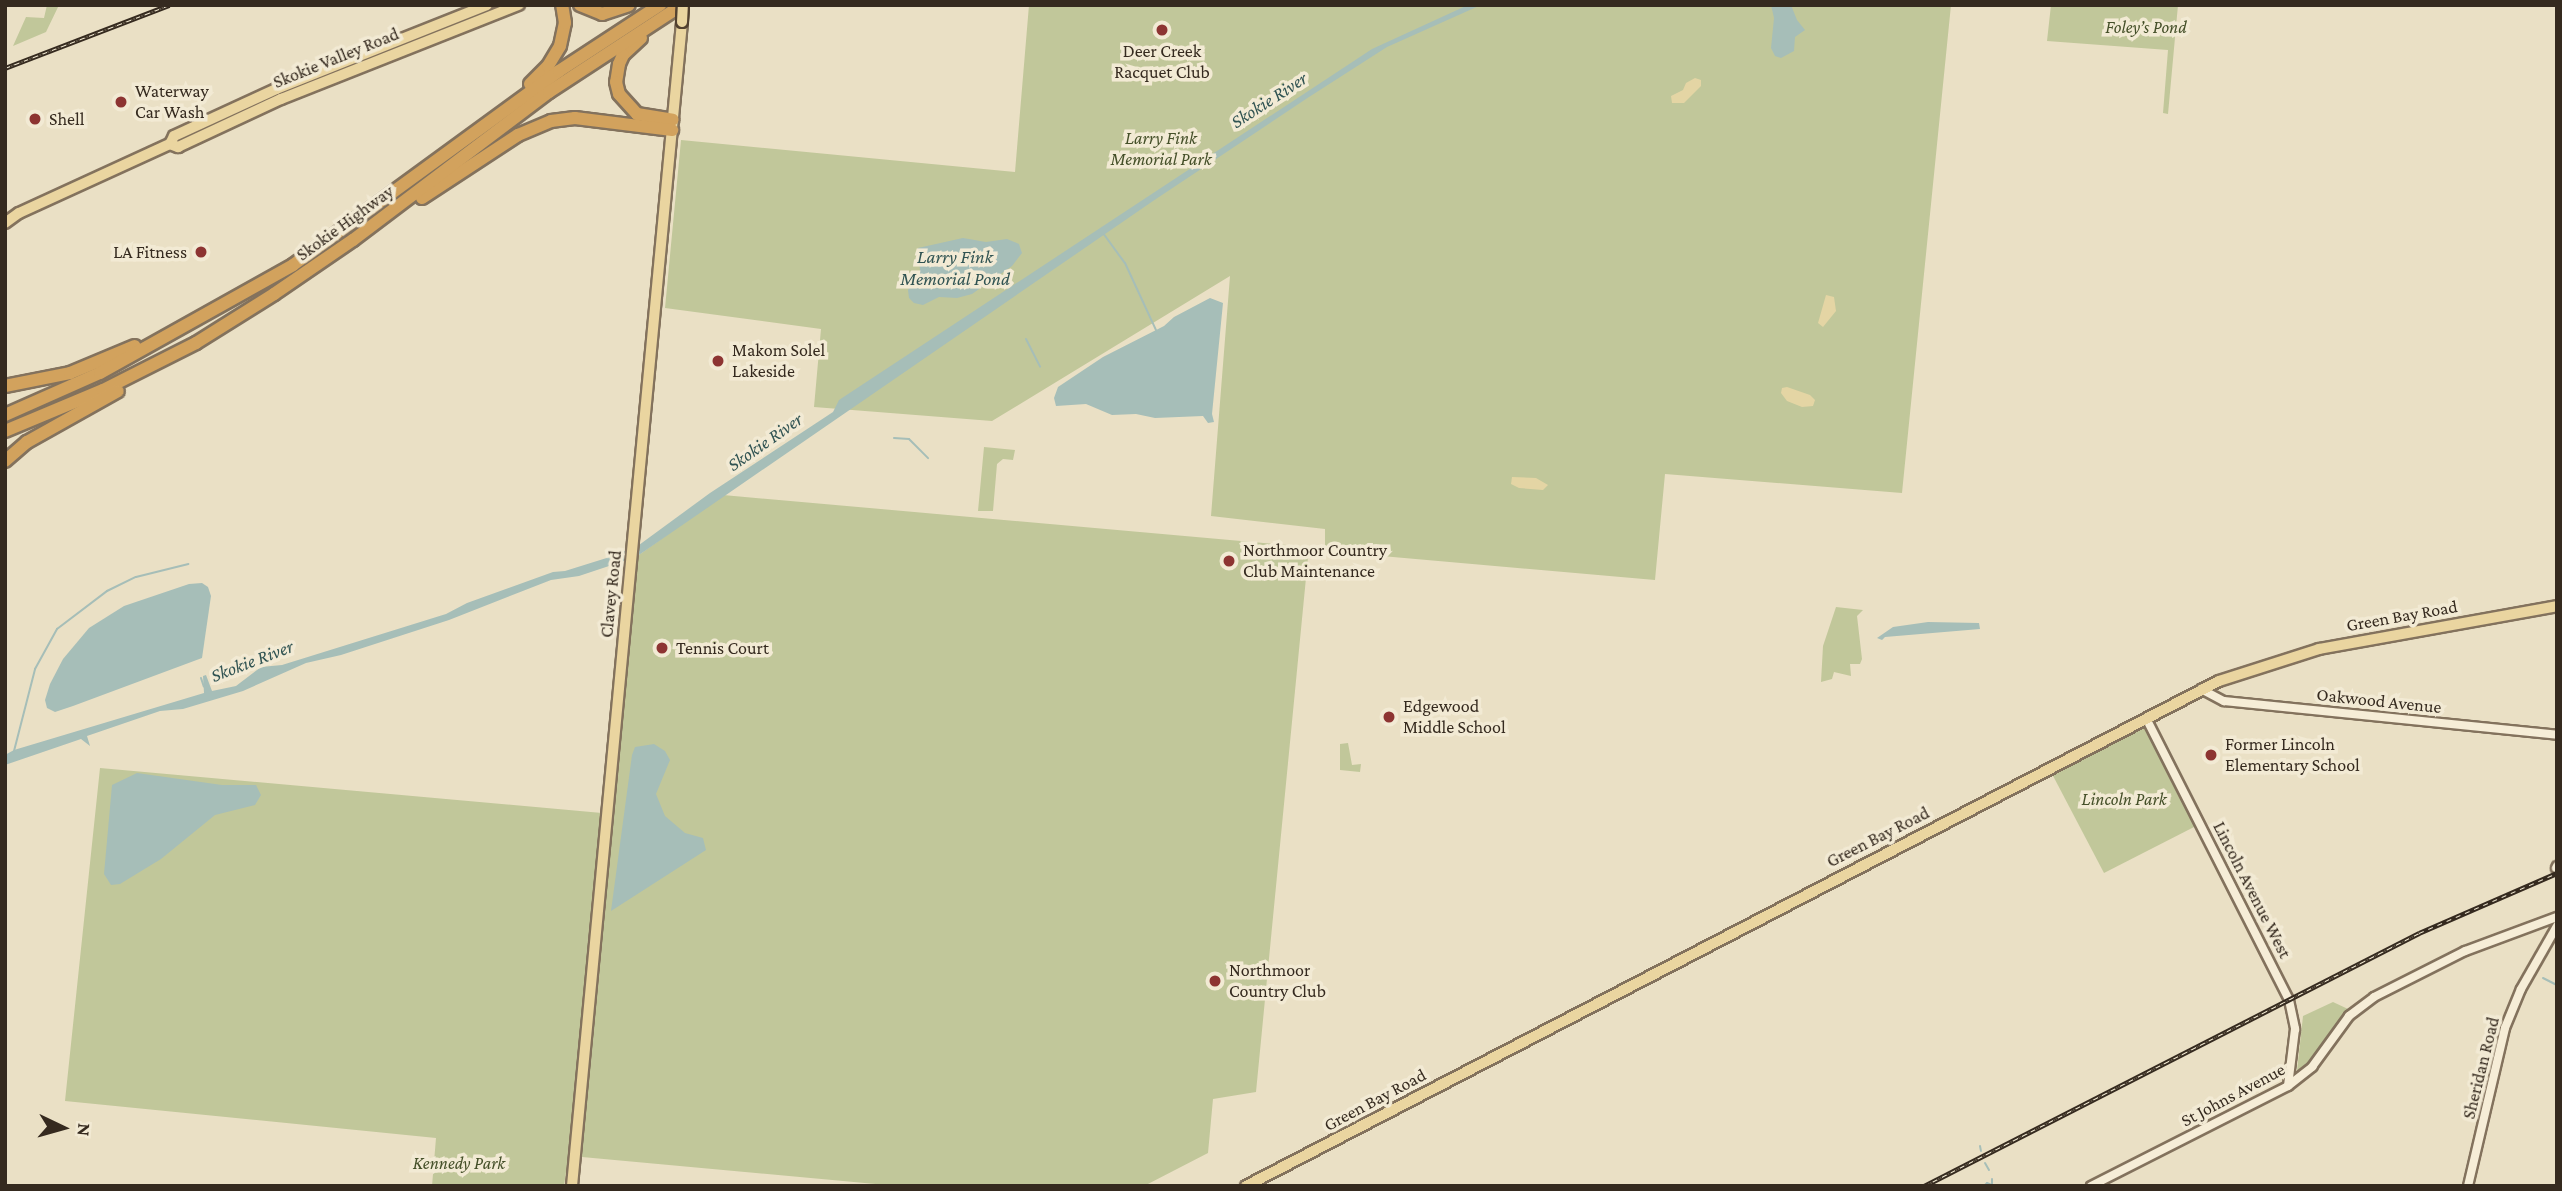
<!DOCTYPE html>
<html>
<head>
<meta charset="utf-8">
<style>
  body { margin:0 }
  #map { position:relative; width:2562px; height:1191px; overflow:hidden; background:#eae0c5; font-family:"Crimson Pro",serif }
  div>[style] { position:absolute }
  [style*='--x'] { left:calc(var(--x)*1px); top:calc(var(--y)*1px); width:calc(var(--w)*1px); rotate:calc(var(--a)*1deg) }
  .green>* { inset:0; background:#c1c79a }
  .sand>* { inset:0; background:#e4d5a4 }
  .water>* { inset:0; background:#a6beb8 }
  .stream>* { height:2px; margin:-1px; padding:0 1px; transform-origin:1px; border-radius:1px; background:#a6beb8 }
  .roads { filter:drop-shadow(2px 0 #83725d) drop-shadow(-2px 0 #83725d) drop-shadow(0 2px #83725d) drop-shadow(0 -2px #83725d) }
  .minor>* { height:8px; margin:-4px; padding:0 4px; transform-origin:4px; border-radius:4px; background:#f6edd7 }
  .major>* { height:10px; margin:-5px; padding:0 5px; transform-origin:5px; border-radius:5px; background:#ead5a0 }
  .highway>* { height:12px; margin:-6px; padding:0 6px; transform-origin:6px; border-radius:6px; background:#d2a25d }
  .rail>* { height:4.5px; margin-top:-2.25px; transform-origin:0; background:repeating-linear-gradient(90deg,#f2ead4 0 5px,#352a1f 0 10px); box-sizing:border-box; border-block:2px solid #352a1f }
  .bridges { filter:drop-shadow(2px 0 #524130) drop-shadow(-2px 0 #524130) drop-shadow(0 2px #524130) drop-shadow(0 -2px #524130) }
  .major-bridge>* { height:10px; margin:-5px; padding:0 5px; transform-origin:5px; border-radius:5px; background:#ead5a0 }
  .dots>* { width:19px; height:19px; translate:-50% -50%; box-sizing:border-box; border:4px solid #f2ead4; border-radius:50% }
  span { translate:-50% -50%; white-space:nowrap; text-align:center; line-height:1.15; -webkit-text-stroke:7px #f2ead4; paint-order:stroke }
  .park-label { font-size:18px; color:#444f28; font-style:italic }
  .poi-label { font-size:18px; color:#352a1f }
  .left { translate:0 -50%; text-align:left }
  .right { translate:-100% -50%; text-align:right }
  .street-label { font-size:18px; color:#352a1f }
  .water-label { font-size:19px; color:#305352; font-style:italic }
  .frame { position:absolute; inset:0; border:7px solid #352a1f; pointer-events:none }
  .north { position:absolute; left:28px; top:1093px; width:70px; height:70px; -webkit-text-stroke:5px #f2ead4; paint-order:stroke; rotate:95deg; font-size:19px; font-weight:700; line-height:28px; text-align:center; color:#352a1f }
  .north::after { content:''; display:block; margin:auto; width:24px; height:32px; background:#352a1f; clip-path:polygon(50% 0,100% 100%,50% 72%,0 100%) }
</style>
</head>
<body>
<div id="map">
  <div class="green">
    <div style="clip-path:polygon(47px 5px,59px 5px,46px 32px,13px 46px,26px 17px,44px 18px)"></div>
    <div style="clip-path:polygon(1029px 5px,1951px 5px,1902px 493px,1665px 474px,1655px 580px,1325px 551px,1325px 529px,1211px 516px,1230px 276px,992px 421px,814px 407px,821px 329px,665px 308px,681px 140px,1015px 172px)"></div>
    <div style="clip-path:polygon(2051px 5px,2178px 5px,2168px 114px,2163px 113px,2168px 50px,2047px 41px)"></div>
    <div style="clip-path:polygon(984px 447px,1015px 450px,1013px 460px,1003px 459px,997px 464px,993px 511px,978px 511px)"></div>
    <div style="clip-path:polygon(723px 495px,1309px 547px,1256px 1092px,1213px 1099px,1208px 1153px,1144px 1186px,897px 1186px,582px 1157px,569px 1151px,564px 1186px,432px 1186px,436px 1138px,65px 1101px,100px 768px,613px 814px,636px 557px)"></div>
    <div style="clip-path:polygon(1836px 607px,1863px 610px,1857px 616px,1862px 659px,1860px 664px,1850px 664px,1851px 676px,1834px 672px,1832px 679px,1821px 682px,1823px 646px)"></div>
    <div style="clip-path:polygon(2143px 726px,2196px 826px,2104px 873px,2051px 772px)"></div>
    <div style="clip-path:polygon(1348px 743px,1352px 765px,1361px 764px,1360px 772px,1340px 770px,1340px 744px)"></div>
    <div style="clip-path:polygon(2333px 1002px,2348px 1009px,2310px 1061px,2297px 1071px,2303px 1016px)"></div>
  </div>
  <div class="sand">
    <div style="clip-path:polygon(1695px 78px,1701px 80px,1701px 86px,1684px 103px,1672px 103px,1671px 96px,1683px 90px,1686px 83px)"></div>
    <div style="clip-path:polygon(1826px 295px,1834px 297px,1836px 311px,1823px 327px,1818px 323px)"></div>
    <div style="clip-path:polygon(1787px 387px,1810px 395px,1815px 400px,1813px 406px,1802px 407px,1787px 401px,1781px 393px,1782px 388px)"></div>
    <div style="clip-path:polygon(1512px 477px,1536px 478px,1548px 485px,1543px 490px,1519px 488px,1511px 484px)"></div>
  </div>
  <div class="water">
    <div style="clip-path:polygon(1468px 5px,1481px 5px,1387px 47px,1309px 97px,1153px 201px,636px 557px,579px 576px,551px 580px,449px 620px,341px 655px,306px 663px,243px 691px,183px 709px,160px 711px,87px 736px,90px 746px,81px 739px,5px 765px,5px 755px,14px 750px,204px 693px,203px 676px,206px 675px,212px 691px,236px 686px,261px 667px,282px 665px,446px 614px,467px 603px,553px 572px,565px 571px,613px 556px,639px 545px,710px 493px,833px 412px,839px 400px,1372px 49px)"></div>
    <div style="clip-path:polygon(1771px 5px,1791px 5px,1797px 20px,1805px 30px,1795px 37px,1794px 51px,1781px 58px,1775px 56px,1771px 48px,1774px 18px)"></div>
    <div style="clip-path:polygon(963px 238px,986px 242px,1007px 239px,1019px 244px,1022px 253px,1012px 266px,972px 294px,957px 298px,939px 297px,923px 305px,914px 303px,909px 298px,908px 290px,920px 270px,918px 248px)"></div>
    <div style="clip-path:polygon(1210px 298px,1223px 303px,1212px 414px,1214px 422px,1208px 423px,1203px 416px,1155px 418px,1136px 414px,1112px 415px,1086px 404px,1056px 406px,1054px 398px,1058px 387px,1103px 357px,1164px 326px,1174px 317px)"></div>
    <div style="clip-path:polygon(202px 583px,208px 587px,211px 596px,202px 658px,73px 706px,55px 712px,47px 708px,45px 700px,50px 684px,63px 659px,89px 628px,124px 606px,189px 584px)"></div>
    <div style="clip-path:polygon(1928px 622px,1979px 623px,1980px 629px,1885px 637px,1882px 640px,1877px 638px,1893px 627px)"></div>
    <div style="clip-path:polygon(654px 744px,665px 751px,670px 760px,656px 794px,665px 816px,685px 833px,703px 838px,706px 850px,611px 911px,632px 755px,635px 747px)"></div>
    <div style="clip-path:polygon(137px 773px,222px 785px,256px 785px,261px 795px,255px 805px,215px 815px,161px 859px,120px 884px,111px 885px,104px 874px,112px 785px)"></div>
  </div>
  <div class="stream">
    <div style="--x:1103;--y:233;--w:37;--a:54"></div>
    <div style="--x:1125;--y:263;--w:74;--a:65.2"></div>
    <div style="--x:1026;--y:339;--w:31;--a:63"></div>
    <div style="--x:894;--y:438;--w:15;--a:4"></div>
    <div style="--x:909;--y:439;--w:27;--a:45"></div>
    <div style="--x:201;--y:678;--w:9;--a:72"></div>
    <div style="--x:14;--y:751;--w:85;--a:-75.6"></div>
    <div style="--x:35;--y:669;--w:46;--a:-61.2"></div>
    <div style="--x:57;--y:629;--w:63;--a:-37.2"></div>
    <div style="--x:107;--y:591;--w:32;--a:-26"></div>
    <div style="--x:136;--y:577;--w:54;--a:-14"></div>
    <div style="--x:2543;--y:978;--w:16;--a:27"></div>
    <div style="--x:1980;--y:1146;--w:5;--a:79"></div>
    <div style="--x:1985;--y:1163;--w:8;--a:60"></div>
    <div style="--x:1984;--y:1186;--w:4;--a:-45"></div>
    <div style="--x:1987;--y:1183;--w:5;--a:22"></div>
    <div style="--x:1992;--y:1185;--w:6;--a:-90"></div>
  </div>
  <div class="roads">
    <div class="minor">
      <div style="--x:2201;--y:689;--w:26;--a:28"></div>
      <div style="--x:2224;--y:701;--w:335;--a:5.8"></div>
      <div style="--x:2146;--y:718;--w:316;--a:63.1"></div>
      <div style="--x:2289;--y:1000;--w:30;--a:78"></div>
      <div style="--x:2295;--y:1029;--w:57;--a:97"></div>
      <div style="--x:2556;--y:868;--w:2;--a:-63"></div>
      <div style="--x:2091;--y:1186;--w:221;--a:-26.9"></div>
      <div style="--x:2288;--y:1086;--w:31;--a:-38"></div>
      <div style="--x:2312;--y:1067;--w:63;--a:-54"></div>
      <div style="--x:2349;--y:1016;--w:31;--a:-37"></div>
      <div style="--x:2374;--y:997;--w:102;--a:-26.8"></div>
      <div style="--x:2465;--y:951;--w:98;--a:-20.3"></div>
      <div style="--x:2468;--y:1186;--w:162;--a:-76.8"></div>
      <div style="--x:2505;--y:1028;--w:42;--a:-67.7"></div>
      <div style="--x:2521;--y:989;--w:73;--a:-60.3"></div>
    </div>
    <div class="major">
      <div style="--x:170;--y:144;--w:9;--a:21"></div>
      <div style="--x:178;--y:147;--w:114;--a:-25"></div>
      <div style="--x:281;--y:99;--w:256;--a:-21.6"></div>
      <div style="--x:5;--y:223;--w:17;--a:-36"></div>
      <div style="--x:19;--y:213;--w:166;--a:-24.6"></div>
      <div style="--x:170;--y:144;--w:9;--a:-63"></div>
      <div style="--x:174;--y:136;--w:112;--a:-24.7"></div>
      <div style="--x:276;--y:89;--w:227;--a:-21.7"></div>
      <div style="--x:572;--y:1186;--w:1169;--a:-84.6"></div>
      <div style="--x:1246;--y:1186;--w:1096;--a:-27.43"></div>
      <div style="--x:2219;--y:681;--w:105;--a:-17.7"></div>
      <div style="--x:2319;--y:649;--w:242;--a:-10.2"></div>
    </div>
    <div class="highway">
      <div style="--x:580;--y:5;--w:24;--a:22"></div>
      <div style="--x:602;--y:14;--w:28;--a:-18"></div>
      <div style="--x:641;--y:38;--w:25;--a:137"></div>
      <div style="--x:623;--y:55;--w:10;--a:114"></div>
      <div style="--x:619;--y:64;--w:18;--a:99"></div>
      <div style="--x:616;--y:82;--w:12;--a:76"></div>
      <div style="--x:619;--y:94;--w:27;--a:48"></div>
      <div style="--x:637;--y:114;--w:36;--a:9"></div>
      <div style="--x:530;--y:84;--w:25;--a:-45"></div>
      <div style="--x:548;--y:66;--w:23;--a:-59"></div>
      <div style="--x:560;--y:46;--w:24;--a:-78"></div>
      <div style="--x:565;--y:23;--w:18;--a:-99"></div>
      <div style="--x:422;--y:198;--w:115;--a:-33.3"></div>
      <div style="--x:518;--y:135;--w:36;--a:-23"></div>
      <div style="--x:551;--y:121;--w:24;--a:-7"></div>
      <div style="--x:575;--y:118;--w:98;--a:7.1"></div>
      <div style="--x:5;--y:386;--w:66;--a:-11.3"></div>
      <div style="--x:70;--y:373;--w:70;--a:-22.6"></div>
      <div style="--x:5;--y:415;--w:104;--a:-23.9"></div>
      <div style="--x:100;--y:373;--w:221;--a:-29.2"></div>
      <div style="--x:293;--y:265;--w:329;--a:-36.1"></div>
      <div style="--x:559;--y:71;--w:121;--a:-33.2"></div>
      <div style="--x:5;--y:431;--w:106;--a:-22.7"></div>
      <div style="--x:103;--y:390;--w:104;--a:-26.8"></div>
      <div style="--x:196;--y:343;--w:92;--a:-32.1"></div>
      <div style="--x:274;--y:294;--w:96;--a:-34.4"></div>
      <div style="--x:353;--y:240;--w:246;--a:-37.1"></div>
      <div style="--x:549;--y:92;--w:159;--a:-33.2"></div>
      <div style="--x:5;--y:461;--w:29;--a:-41"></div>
      <div style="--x:27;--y:442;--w:104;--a:-29.3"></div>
    </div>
  </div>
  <div class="rail">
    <div style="--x:5;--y:68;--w:176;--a:-21"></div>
    <div style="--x:1924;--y:1186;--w:556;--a:-27.07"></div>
    <div style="--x:2419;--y:933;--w:150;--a:-23.5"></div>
  </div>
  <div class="bridges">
    <div class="major-bridge">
      <div style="--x:682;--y:22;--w:17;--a:-87"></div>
    </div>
  </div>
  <div class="dots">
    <div style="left:1162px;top:30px;background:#8d3432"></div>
    <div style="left:121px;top:102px;background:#8d3432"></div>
    <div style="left:35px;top:119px;background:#8d3432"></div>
    <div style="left:201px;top:252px;background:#8d3432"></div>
    <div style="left:718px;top:361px;background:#8d3432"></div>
    <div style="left:1229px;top:561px;background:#8d3432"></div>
    <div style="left:662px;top:648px;background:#8d3432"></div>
    <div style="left:1389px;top:717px;background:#8d3432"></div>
    <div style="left:2211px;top:755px;background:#8d3432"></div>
    <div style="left:1215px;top:981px;background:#8d3432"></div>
  </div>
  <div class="park-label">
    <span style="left:2146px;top:27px">Foley’s Pond</span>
    <span style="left:1161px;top:149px">Larry Fink<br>Memorial Park</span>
    <span style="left:2124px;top:799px">Lincoln Park</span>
    <span style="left:459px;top:1163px">Kennedy Park</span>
  </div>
  <div class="poi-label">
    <span style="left:1162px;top:62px">Deer Creek<br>Racquet Club</span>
    <span class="left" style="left:135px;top:102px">Waterway<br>Car Wash</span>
    <span class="left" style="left:49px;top:119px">Shell</span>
    <span class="right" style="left:187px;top:252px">LA Fitness</span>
    <span class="left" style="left:732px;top:361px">Makom Solel<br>Lakeside</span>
    <span class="left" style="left:1243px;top:561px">Northmoor Country<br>Club Maintenance</span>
    <span class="left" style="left:676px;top:648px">Tennis Court</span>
    <span class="left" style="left:1403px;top:717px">Edgewood<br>Middle School</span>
    <span class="left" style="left:2225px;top:755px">Former Lincoln<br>Elementary School</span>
    <span class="left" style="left:1229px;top:981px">Northmoor<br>Country Club</span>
  </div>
  <div class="street-label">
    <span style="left:336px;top:58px;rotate:-22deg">Skokie Valley Road</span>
    <span style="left:345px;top:223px;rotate:-36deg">Skokie Highway</span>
    <span style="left:611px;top:594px;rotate:-84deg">Clavey Road</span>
    <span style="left:2402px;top:616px;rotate:-10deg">Green Bay Road</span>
    <span style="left:2379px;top:701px;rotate:6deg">Oakwood Avenue</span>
    <span style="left:1878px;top:837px;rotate:-27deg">Green Bay Road</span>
    <span style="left:2252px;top:890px;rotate:63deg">Lincoln Avenue West</span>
    <span style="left:2481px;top:1068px;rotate:-76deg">Sheridan Road</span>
    <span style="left:2233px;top:1095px;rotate:-28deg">St Johns Avenue</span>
    <span style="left:1375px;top:1100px;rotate:-28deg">Green Bay Road</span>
  </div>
  <div class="water-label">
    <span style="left:1269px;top:100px;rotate:-33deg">Skokie River</span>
    <span style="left:955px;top:268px">Larry Fink<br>Memorial Pond</span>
    <span style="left:765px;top:442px;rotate:-35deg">Skokie River</span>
    <span style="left:252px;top:661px;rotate:-21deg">Skokie River</span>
  </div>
  <div class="frame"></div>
  <div class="north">N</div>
</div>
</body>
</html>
